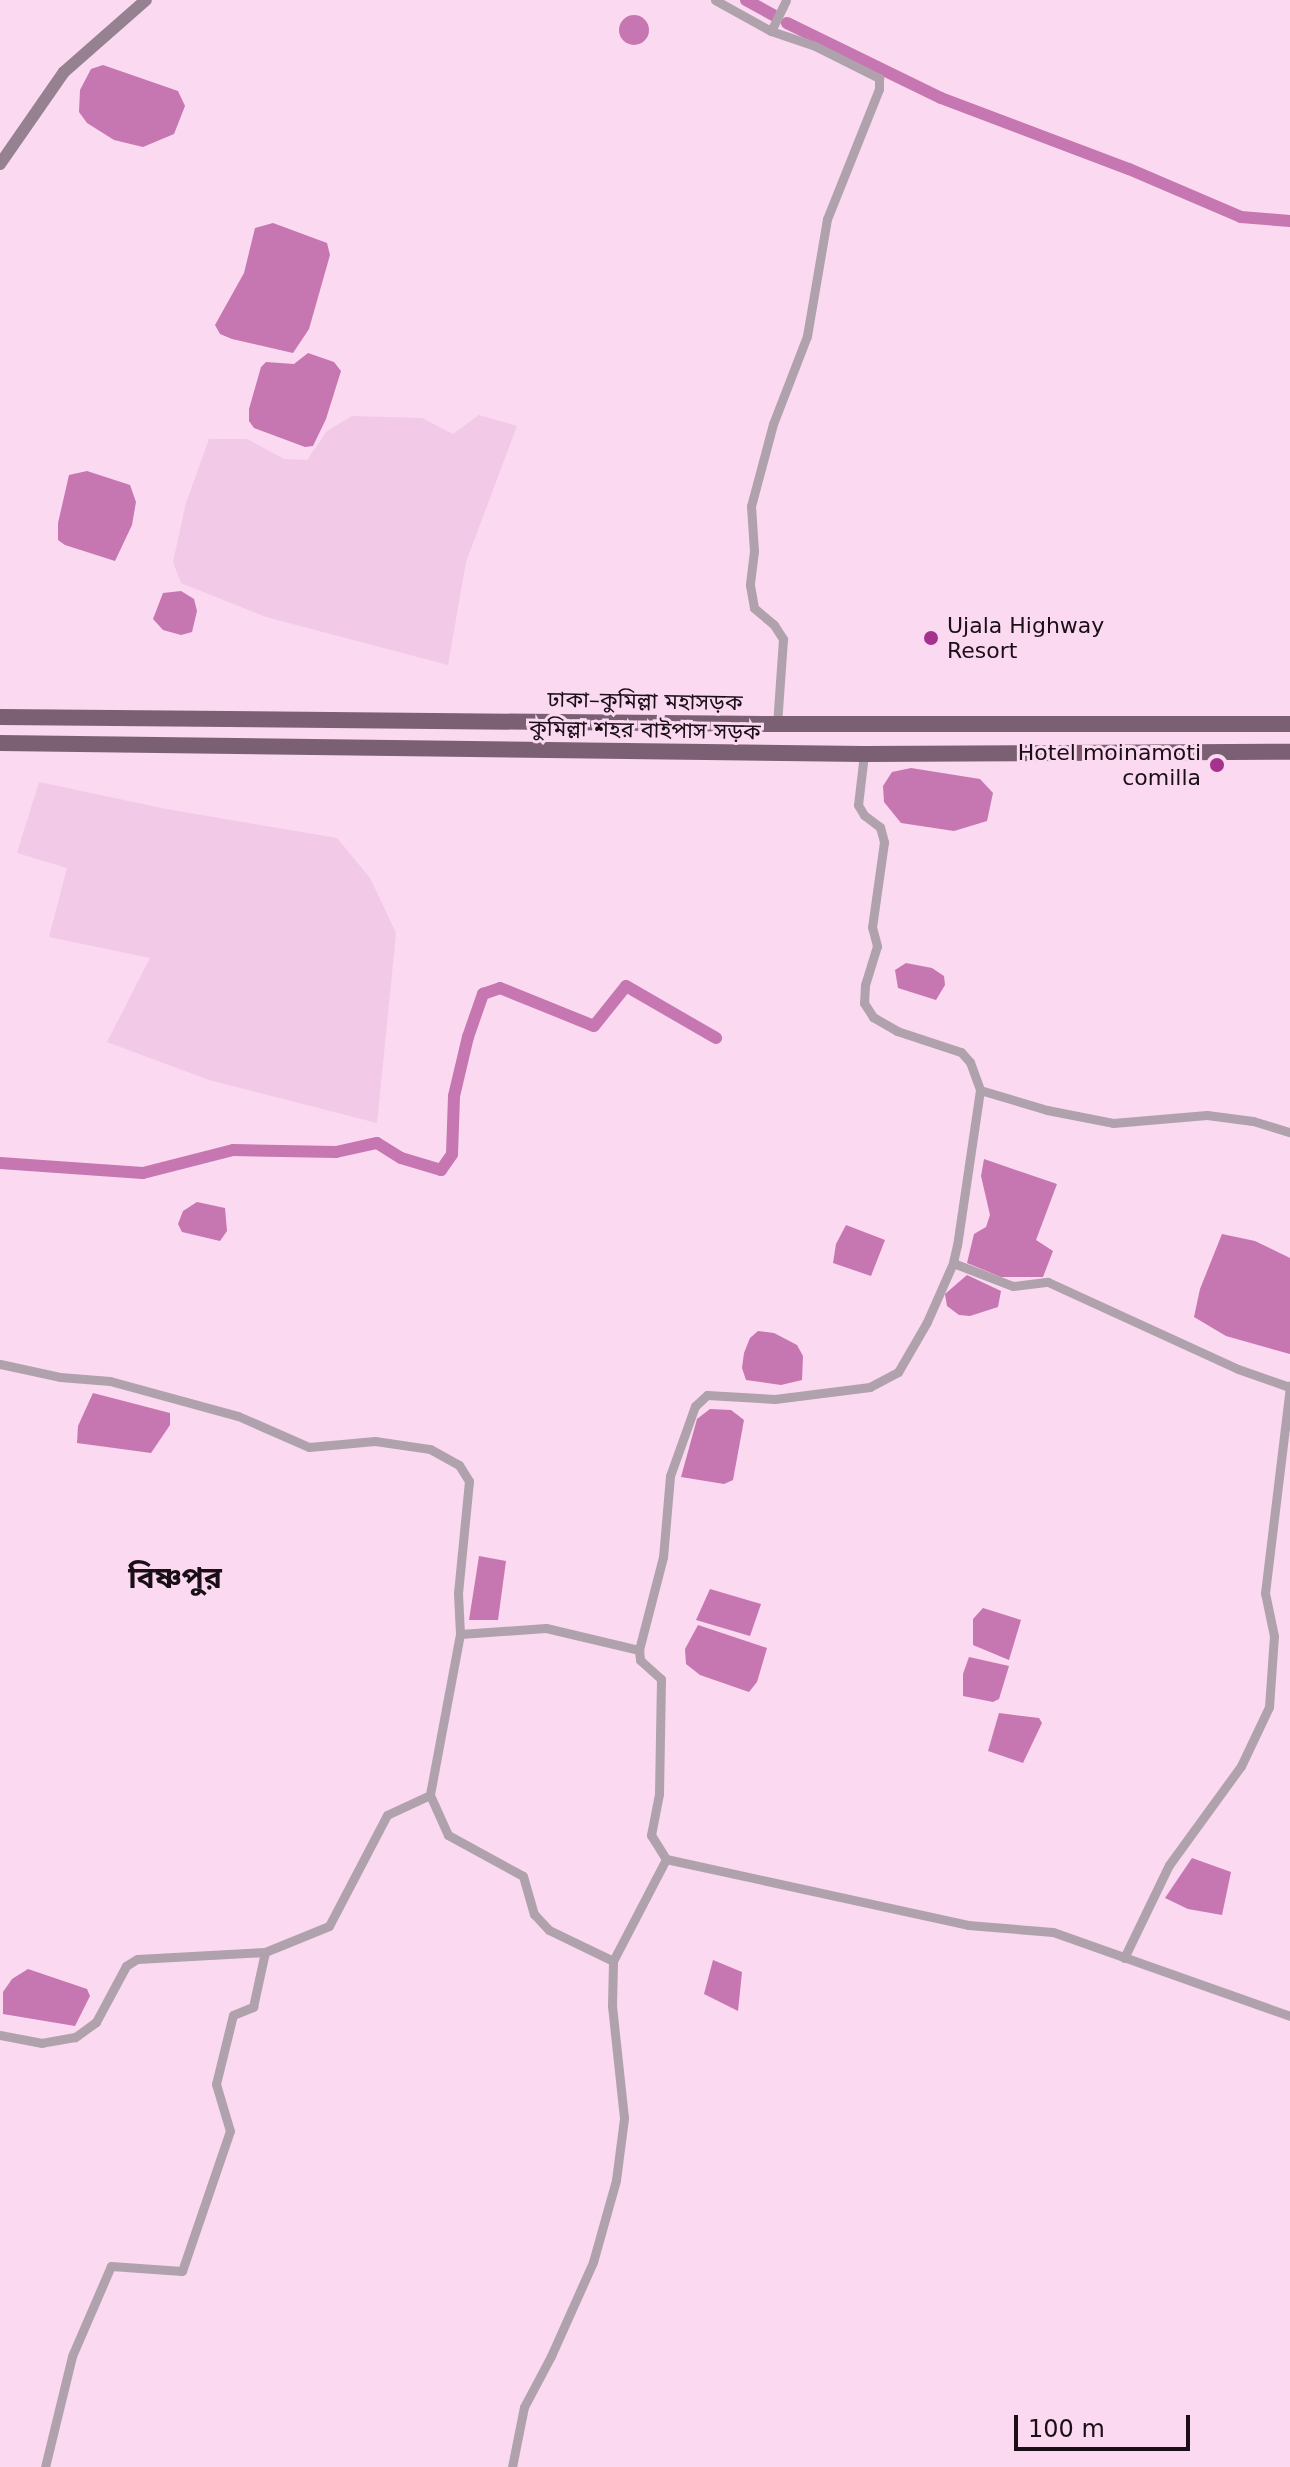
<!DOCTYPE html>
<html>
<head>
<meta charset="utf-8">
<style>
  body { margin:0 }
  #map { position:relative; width:1290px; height:2467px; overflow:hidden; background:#fbd9f0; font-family:"DejaVu Sans","Noto Sans Bengali",sans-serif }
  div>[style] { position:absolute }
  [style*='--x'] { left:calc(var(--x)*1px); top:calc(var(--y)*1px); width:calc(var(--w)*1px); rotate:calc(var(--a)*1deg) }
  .built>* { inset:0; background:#f2c9e6 }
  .water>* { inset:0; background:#c676b1 }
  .round { border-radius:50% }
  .canal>* { height:12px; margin:-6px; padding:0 6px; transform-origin:6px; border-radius:6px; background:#c676b1 }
  .minor>* { height:9px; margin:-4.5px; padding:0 4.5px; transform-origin:4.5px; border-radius:4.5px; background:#b0a2ac }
  .secondary>* { height:12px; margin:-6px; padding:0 6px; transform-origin:6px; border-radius:6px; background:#968190 }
  .trunk>* { height:16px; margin:-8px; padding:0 8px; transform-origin:8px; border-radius:8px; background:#7b6074 }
  .dots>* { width:22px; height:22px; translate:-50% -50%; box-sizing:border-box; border:4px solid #fbd9f0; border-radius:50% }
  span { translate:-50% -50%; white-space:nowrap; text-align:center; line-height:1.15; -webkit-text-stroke:6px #fbd9f0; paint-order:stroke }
  .poi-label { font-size:22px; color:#1a0f17 }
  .left { translate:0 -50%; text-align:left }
  .right { translate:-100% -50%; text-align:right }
  .street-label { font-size:22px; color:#1a0f17 }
  .district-label { font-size:30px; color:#1a0f17; font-weight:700 }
  .scale { position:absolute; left:1014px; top:2415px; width:176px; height:36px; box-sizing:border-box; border:4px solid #1a0f17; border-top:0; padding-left:10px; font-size:24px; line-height:28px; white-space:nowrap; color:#1a0f17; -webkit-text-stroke:6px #fbd9f0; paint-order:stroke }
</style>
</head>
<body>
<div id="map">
  <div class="built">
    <div style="clip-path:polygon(479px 415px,517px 426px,466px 562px,448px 665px,266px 617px,181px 583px,173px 562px,186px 503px,209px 439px,247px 439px,284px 459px,307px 460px,327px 431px,352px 416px,422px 418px,453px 434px)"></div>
    <div style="clip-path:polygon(39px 782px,166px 809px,337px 838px,370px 878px,396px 933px,377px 1123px,209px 1080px,107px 1042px,150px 958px,49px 937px,67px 868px,17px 853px)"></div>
  </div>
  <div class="water">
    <div class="round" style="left:619px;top:15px;width:30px;height:30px"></div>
    <div style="clip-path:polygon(103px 65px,178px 91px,185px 106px,174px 134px,143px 147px,114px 140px,87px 123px,79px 112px,80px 90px,91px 69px)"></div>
    <div style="clip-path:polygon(273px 223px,327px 243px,330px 255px,309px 329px,293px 353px,232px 339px,220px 334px,215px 325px,244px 273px,255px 228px)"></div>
    <div style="clip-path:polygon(308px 353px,334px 362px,341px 371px,326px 419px,313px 446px,305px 447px,254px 428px,249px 421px,249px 409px,261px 367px,266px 362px,294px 364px)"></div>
    <div style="clip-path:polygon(87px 471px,130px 485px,136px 502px,132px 525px,115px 561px,65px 545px,58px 540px,58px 523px,69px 475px)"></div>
    <div style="clip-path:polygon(181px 591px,194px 599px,197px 611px,192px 632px,181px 635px,163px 630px,153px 619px,163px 593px)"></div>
    <div style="clip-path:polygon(911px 768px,980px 779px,993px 793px,987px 821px,954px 831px,901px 823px,884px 802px,883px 786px,892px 772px)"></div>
    <div style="clip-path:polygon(906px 963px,932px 968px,944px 976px,945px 985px,936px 1000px,898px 988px,895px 970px)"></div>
    <div style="clip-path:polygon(984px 1159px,1057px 1184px,1036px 1240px,1053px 1251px,1043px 1277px,1001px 1277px,967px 1263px,974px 1234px,986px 1227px,990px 1215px,981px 1176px)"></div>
    <div style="clip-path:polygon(197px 1202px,225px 1208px,227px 1231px,220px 1241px,182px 1232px,178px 1224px,183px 1211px)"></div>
    <div style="clip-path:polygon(846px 1225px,885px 1240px,871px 1276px,833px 1263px,836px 1244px)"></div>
    <div style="clip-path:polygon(1222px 1234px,1255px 1241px,1290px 1258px,1290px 1354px,1226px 1336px,1194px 1317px,1200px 1289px)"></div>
    <div style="clip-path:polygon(967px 1275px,1001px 1291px,998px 1307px,970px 1316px,959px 1315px,947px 1306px,945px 1294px)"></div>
    <div style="clip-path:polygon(758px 1331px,774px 1333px,797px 1345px,803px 1356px,802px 1380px,781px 1385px,746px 1380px,742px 1368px,744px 1353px,750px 1338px)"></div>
    <div style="clip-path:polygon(93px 1393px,170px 1413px,170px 1425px,151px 1453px,77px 1443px,78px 1426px)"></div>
    <div style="clip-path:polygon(710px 1409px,731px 1410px,744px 1420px,733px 1480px,724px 1484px,681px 1477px,697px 1419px)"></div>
    <div style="clip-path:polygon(479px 1556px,506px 1561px,498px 1620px,469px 1620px)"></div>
    <div style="clip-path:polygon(710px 1589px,761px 1604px,750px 1636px,696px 1620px)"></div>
    <div style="clip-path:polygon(983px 1608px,1021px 1620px,1009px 1660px,973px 1645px,973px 1619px)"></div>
    <div style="clip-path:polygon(698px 1625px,767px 1648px,757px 1682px,749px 1692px,700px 1675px,686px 1664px,685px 1649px)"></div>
    <div style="clip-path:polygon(969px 1657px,1009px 1666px,999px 1699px,993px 1702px,963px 1696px,963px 1674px)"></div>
    <div style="clip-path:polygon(999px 1713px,1039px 1718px,1042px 1723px,1023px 1763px,988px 1751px)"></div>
    <div style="clip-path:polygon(1192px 1858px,1231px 1872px,1222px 1915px,1188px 1909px,1165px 1898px)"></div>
    <div style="clip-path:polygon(713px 1960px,742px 1972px,738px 2011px,704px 1994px)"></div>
    <div style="clip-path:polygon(28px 1969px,87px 1989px,90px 1996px,75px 2026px,3px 2014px,3px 1992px,12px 1979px)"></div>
  </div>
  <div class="canal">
    <div style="--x:746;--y:0;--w:31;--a:29"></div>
    <div style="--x:787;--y:23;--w:171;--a:26"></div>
    <div style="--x:941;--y:98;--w:201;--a:20.7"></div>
    <div style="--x:1129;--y:169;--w:122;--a:23.2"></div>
    <div style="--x:1241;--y:217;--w:49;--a:4.7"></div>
    <div style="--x:0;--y:1163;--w:143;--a:4"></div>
    <div style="--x:143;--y:1173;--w:93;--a:-14.3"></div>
    <div style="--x:233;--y:1150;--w:103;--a:1.1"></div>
    <div style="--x:336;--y:1152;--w:42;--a:-12.4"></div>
    <div style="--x:377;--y:1143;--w:28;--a:32"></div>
    <div style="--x:401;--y:1158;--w:42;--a:16.7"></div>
    <div style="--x:441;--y:1170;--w:19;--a:-55"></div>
    <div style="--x:452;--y:1154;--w:58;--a:-88"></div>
    <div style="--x:454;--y:1096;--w:61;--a:-76.7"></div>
    <div style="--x:468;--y:1037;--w:46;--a:-70.8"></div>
    <div style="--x:483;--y:994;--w:18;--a:-19"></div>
    <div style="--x:500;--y:988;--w:101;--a:22"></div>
    <div style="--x:594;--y:1026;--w:51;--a:-51.3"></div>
    <div style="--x:626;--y:986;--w:104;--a:30"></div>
  </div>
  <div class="minor">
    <div style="--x:715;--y:0;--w:64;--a:29"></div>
    <div style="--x:771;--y:31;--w:34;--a:-64"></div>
    <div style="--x:771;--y:31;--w:46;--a:18.8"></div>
    <div style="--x:815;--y:46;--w:72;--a:26.6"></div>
    <div style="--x:879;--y:78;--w:11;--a:90"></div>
    <div style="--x:879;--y:89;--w:140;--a:111.8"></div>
    <div style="--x:827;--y:219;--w:119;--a:99.7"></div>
    <div style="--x:807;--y:336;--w:94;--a:111.1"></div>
    <div style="--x:773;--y:424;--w:85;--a:105"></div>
    <div style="--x:751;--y:506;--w:45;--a:86.2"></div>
    <div style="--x:754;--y:551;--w:34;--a:97"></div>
    <div style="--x:750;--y:585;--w:23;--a:80"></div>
    <div style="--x:754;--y:608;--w:26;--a:40"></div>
    <div style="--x:774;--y:625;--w:17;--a:57"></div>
    <div style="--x:783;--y:639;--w:85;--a:94"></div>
    <div style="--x:864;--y:754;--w:51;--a:96.7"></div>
    <div style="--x:858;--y:805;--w:12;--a:59"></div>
    <div style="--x:864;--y:815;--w:20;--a:37"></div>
    <div style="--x:880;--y:827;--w:16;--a:75"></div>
    <div style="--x:884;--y:842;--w:86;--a:98"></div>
    <div style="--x:872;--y:927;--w:20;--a:75"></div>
    <div style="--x:877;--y:946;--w:41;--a:107.1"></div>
    <div style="--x:865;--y:985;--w:18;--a:93"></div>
    <div style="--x:864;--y:1003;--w:17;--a:57"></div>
    <div style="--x:873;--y:1017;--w:28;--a:30"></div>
    <div style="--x:897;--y:1031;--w:67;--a:18.2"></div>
    <div style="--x:961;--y:1052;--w:13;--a:48"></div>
    <div style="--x:970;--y:1062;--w:30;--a:70"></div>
    <div style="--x:980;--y:1090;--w:157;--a:98.4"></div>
    <div style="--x:957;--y:1245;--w:18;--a:103"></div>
    <div style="--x:953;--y:1263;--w:64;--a:113.8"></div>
    <div style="--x:927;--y:1322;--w:58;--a:120.1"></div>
    <div style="--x:898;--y:1372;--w:32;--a:152"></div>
    <div style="--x:870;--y:1387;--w:96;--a:172.8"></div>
    <div style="--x:775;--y:1399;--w:68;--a:-176.6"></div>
    <div style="--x:707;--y:1395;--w:16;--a:137"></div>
    <div style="--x:695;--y:1406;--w:74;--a:109.7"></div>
    <div style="--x:670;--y:1476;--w:81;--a:94.9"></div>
    <div style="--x:663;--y:1557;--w:96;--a:104.5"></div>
    <div style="--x:639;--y:1650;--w:10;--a:84"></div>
    <div style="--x:640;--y:1660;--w:28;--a:42"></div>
    <div style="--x:661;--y:1679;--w:115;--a:91"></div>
    <div style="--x:659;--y:1794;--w:42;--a:101"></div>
    <div style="--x:651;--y:1835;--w:28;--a:58"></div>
    <div style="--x:666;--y:1859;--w:309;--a:12.3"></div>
    <div style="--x:968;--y:1925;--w:85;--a:4.7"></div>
    <div style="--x:1053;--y:1932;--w:251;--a:19.5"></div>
    <div style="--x:980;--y:1090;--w:70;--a:16.6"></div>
    <div style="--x:1047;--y:1110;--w:67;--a:11.1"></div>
    <div style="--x:1113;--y:1123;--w:94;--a:-4.9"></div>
    <div style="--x:1207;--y:1115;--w:46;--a:7.4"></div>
    <div style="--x:1253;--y:1121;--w:39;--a:17"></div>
    <div style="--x:953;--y:1263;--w:64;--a:21"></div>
    <div style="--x:1013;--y:1286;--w:35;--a:-7"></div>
    <div style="--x:1048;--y:1282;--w:209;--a:24.6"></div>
    <div style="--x:1238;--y:1369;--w:54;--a:19.4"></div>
    <div style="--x:0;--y:1364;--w:61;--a:12.2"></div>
    <div style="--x:60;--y:1377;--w:50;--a:4.6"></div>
    <div style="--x:110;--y:1381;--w:133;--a:15.3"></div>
    <div style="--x:238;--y:1416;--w:77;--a:23.6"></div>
    <div style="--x:309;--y:1447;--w:66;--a:-5.2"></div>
    <div style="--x:375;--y:1441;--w:56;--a:8.3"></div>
    <div style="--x:430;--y:1449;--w:33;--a:29"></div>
    <div style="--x:459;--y:1465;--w:19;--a:58"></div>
    <div style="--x:469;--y:1481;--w:113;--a:95.6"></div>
    <div style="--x:458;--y:1593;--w:41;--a:87.2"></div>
    <div style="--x:460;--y:1634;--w:164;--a:100.6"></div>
    <div style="--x:430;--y:1795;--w:47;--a:155.1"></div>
    <div style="--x:387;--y:1815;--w:125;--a:117.6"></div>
    <div style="--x:329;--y:1926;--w:69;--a:157.9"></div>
    <div style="--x:265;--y:1952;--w:128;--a:176.9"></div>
    <div style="--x:137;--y:1959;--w:13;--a:148"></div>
    <div style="--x:126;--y:1966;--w:64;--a:118.2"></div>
    <div style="--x:96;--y:2022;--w:26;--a:144"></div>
    <div style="--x:75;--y:2037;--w:34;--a:170"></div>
    <div style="--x:42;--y:2043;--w:43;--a:-169.2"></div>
    <div style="--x:460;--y:1634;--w:86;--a:-4"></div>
    <div style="--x:546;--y:1628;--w:96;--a:13.3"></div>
    <div style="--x:430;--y:1795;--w:44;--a:65.8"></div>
    <div style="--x:448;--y:1835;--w:85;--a:28.7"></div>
    <div style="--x:523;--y:1876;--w:40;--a:74"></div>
    <div style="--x:534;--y:1914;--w:22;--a:47"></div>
    <div style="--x:549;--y:1930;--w:71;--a:25.8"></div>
    <div style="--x:1124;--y:1958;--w:103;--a:-64.2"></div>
    <div style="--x:1169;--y:1865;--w:122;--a:-54"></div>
    <div style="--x:1241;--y:1766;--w:65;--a:-64.6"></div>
    <div style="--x:1269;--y:1707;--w:71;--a:-86"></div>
    <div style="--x:1274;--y:1636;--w:44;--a:-101.8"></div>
    <div style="--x:1265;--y:1593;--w:209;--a:-83.1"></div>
    <div style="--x:45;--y:2467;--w:114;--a:-76.3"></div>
    <div style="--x:72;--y:2356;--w:98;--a:-66.6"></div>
    <div style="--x:111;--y:2266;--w:71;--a:4"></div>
    <div style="--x:182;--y:2271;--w:148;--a:-71.1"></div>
    <div style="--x:230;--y:2131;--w:49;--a:-106.6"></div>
    <div style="--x:216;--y:2084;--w:71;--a:-76.2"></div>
    <div style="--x:233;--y:2015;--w:22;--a:-22"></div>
    <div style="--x:253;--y:2007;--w:56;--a:-77.7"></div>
    <div style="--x:512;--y:2467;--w:61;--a:-78.7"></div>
    <div style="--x:524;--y:2407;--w:58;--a:-62.1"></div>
    <div style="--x:551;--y:2356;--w:103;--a:-65.9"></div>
    <div style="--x:593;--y:2262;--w:85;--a:-74.3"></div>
    <div style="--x:616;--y:2180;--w:63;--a:-82.6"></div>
    <div style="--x:624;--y:2118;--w:113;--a:-96.1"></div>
    <div style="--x:612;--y:2006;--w:45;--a:-88.7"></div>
    <div style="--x:613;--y:1961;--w:115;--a:-62.5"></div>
  </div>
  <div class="secondary">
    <div style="--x:0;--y:164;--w:112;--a:-55.2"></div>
    <div style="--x:64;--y:72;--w:109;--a:-41.3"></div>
  </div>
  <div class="trunk">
    <div style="--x:0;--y:717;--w:777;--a:0.52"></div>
    <div style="--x:777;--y:724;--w:513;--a:0"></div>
    <div style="--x:0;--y:743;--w:864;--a:0.73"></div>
    <div style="--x:864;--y:754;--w:426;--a:-0.3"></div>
  </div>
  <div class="dots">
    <div style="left:931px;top:638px;background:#a5338d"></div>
    <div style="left:1217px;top:765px;background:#a5338d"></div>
  </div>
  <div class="poi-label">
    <span class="left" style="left:947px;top:638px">Ujala Highway<br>Resort</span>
    <span class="right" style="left:1201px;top:765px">Hotel moinamoti<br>comilla</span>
  </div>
  <div class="street-label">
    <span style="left:645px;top:701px;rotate:1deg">ঢাকা–কুমিল্লা মহাসড়ক</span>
    <span style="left:645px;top:730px;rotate:1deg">কুমিল্লা শহর বাইপাস সড়ক</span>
  </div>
  <div class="district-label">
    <span style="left:175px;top:1578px">বিষ্ণপুর</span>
  </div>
  <div class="scale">100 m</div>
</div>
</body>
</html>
